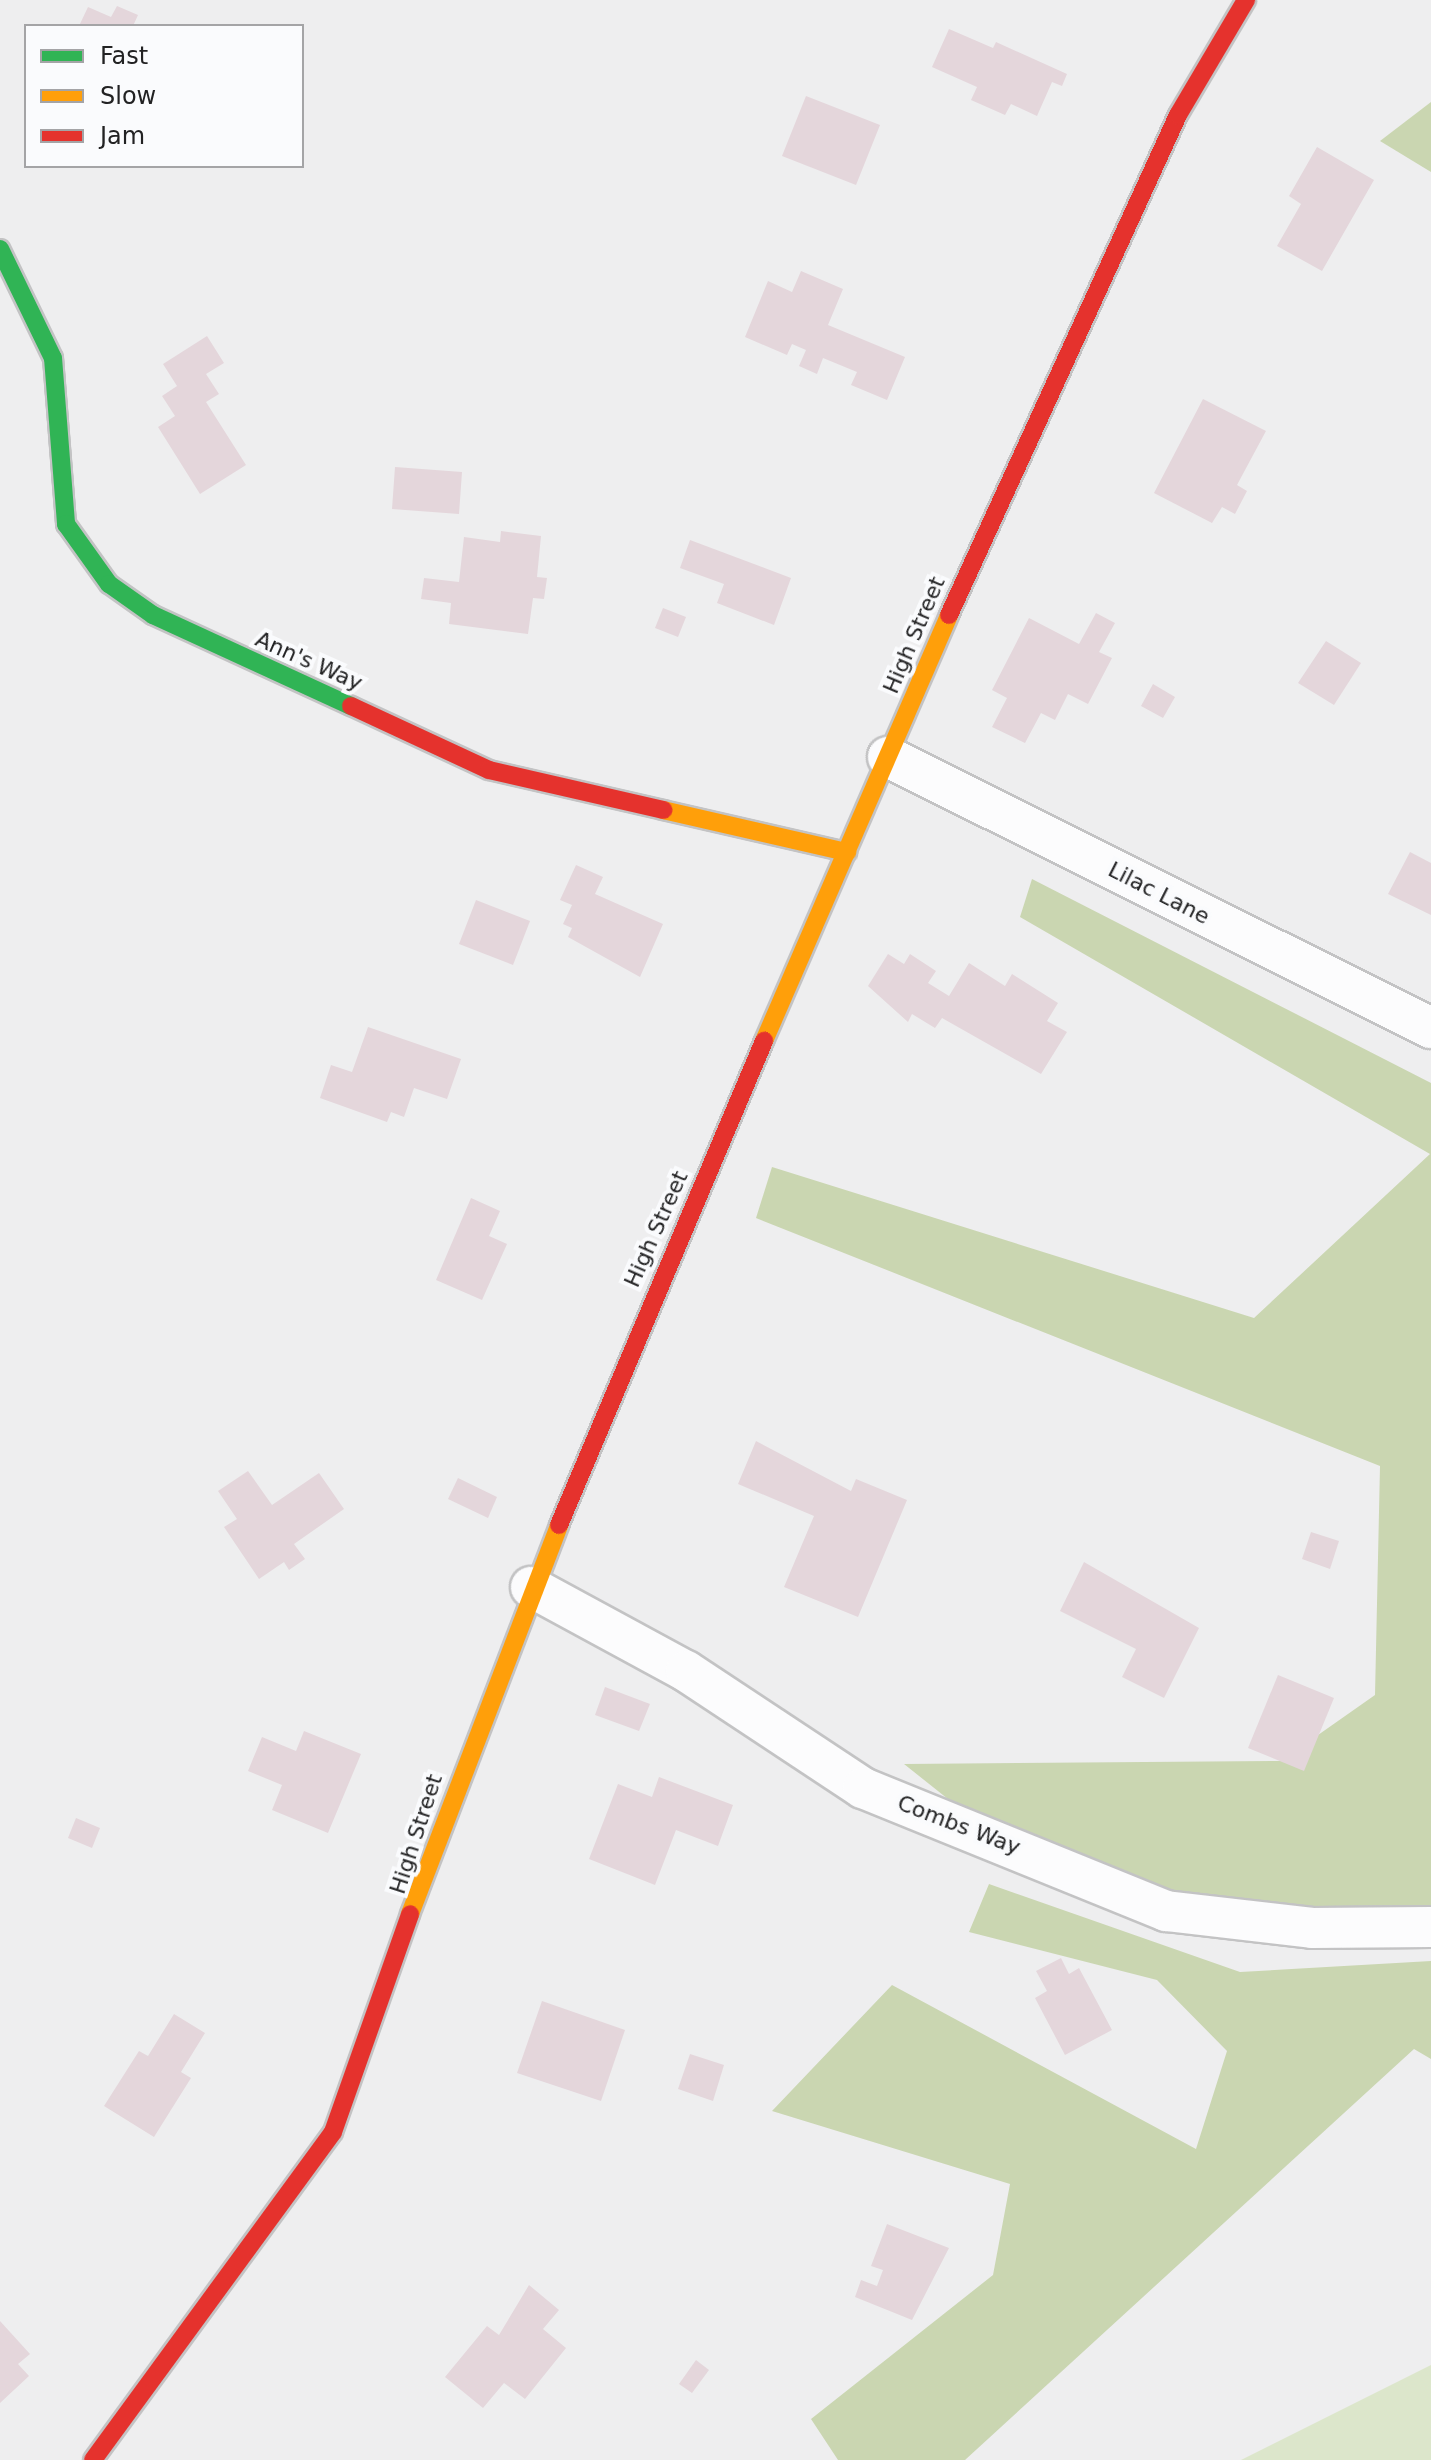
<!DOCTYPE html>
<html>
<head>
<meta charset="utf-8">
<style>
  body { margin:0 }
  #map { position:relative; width:1431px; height:2460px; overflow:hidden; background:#eeeeef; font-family:"DejaVu Sans",sans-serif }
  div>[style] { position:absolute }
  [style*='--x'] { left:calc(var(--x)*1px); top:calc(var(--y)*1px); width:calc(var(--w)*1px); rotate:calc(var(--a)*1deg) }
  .green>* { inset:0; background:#dce6cb }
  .forest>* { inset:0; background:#cad6b1 }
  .building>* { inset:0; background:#e4d6db }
  .roads { filter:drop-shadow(2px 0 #c3c3c4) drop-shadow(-2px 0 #c3c3c4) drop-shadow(0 2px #c3c3c4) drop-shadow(0 -2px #c3c3c4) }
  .street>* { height:40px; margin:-20px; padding:0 20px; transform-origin:20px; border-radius:20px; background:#fcfcfd }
  .fast>* { height:18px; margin:-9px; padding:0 9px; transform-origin:9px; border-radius:9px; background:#30b455 }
  .slow>* { height:18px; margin:-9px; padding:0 9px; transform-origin:9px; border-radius:9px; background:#ff9f0a }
  .jam>* { height:18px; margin:-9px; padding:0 9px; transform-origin:9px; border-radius:9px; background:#e5322d }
  span { translate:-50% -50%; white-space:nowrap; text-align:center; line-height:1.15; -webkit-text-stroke:8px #fafbfd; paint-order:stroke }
  .street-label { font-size:22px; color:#222223 }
  .legend { position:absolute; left:24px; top:24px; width:280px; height:144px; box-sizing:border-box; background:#fafbfd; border:2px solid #a4a4a6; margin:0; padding:10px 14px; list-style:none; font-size:24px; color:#222223 }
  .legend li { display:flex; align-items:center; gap:16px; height:40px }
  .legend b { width:40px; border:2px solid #a4a4a6 }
</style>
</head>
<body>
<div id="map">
  <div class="green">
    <div style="clip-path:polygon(1431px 2365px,1431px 2460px,1241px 2460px)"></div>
  </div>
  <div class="forest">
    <div style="clip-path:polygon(1431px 102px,1431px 172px,1380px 141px)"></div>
    <div style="clip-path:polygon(1032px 879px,1431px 1083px,1431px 1917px,1166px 1911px,997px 1838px,904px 1764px,1281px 1761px,1375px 1695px,1380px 1466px,756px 1218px,772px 1167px,1254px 1318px,1430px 1154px,1020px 917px)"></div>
    <div style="clip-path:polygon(989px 1884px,1240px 1972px,1431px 1961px,1431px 2059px,1414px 2049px,965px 2460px,838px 2460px,811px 2419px,993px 2275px,1010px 2184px,772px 2111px,892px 1985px,1196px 2149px,1227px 2051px,1157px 1980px,969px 1932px)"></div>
  </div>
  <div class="building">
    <div style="clip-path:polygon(117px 6px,138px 15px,133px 26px,79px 26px,88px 7px,111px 17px)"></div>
    <div style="clip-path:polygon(949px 29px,993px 48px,996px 42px,1067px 74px,1062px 86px,1052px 82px,1037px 116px,1011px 104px,1005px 115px,971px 100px,977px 87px,932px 67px)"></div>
    <div style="clip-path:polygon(806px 96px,880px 125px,856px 185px,782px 156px)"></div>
    <div style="clip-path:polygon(1317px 147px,1374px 180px,1322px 271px,1277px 246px,1301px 204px,1289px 196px)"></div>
    <div style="clip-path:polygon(801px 271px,843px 289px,828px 325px,905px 357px,887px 400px,851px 385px,857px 372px,823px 358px,817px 374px,799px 366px,806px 350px,792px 344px,787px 355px,745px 337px,768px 281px,792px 292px)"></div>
    <div style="clip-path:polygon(207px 336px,224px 363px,206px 374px,219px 394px,206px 402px,246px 465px,200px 494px,158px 427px,175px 416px,162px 396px,177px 386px,163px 364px)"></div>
    <div style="clip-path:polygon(1203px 399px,1266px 431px,1237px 485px,1247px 491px,1235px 514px,1222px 507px,1212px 523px,1154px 493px)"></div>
    <div style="clip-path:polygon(395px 467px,462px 472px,459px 514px,392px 509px)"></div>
    <div style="clip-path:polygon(501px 531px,541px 536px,537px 577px,547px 578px,544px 599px,533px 598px,528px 634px,449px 624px,451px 603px,421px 599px,424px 578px,459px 582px,464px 537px,500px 542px)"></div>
    <div style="clip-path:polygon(690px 540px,791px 578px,774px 625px,717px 603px,724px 584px,680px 568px)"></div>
    <div style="clip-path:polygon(663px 608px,686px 617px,678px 637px,655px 628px)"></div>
    <div style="clip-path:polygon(1096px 613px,1115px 623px,1099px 652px,1112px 658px,1088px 704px,1068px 694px,1055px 720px,1041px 713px,1025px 743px,992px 727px,1007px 698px,992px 690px,1029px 618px,1079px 644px)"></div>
    <div style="clip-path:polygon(1326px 641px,1361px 663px,1334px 705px,1298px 683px)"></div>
    <div style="clip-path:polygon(1153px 684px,1175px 697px,1163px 718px,1141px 706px)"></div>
    <div style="clip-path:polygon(1410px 852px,1431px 863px,1431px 915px,1388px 894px)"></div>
    <div style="clip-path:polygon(576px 865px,603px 877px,595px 894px,663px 924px,640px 977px,568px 937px,572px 928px,563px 924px,572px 905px,560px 900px)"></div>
    <div style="clip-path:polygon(476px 900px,530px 921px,513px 965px,459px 944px)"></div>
    <div style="clip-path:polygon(888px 954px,904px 964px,910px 954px,936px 971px,928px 983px,949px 996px,969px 963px,1005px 986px,1012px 974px,1058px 1003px,1047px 1021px,1067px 1032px,1041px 1074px,942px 1018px,935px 1028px,912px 1014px,908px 1022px,868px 986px)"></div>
    <div style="clip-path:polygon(368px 1027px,461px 1059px,447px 1099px,414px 1088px,404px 1117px,391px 1112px,387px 1122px,320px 1098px,331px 1065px,352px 1072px)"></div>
    <div style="clip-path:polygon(471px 1198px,500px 1211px,489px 1236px,507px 1244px,482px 1300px,436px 1280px)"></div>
    <div style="clip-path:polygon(756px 1441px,851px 1491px,856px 1479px,907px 1500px,858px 1617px,784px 1587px,814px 1516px,738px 1484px)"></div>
    <div style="clip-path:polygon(248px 1471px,272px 1505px,319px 1473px,344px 1509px,294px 1544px,305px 1559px,289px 1570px,284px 1562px,259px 1579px,224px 1527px,237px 1519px,218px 1491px)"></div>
    <div style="clip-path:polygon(458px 1478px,497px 1497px,488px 1518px,448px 1499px)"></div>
    <div style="clip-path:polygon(1311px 1532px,1339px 1541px,1330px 1569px,1302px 1559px)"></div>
    <div style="clip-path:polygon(1084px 1562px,1199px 1628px,1164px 1698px,1122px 1677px,1136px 1649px,1060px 1611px)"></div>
    <div style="clip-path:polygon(1278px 1675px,1334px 1698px,1304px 1771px,1248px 1748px)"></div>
    <div style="clip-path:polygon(605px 1687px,650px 1704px,639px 1731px,595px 1715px)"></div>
    <div style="clip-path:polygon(304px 1731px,361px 1754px,328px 1833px,272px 1810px,282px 1785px,248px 1771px,262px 1737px,296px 1751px)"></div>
    <div style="clip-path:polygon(659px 1777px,733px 1805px,718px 1846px,676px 1830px,655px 1885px,589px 1859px,618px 1784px,652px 1797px)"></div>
    <div style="clip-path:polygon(76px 1818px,100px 1828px,92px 1848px,68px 1838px)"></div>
    <div style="clip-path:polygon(1061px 1958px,1069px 1974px,1079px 1968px,1112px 2030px,1065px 2055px,1035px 1998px,1047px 1991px,1036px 1971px)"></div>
    <div style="clip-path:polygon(542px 2001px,625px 2030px,601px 2101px,517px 2073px)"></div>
    <div style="clip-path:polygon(174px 2014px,205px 2033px,181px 2072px,191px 2078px,154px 2137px,104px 2106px,139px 2051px,148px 2056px)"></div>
    <div style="clip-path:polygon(690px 2054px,724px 2065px,713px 2101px,678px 2089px)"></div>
    <div style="clip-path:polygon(887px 2224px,949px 2248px,912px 2320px,855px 2297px,861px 2280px,877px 2286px,883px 2270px,871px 2266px)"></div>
    <div style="clip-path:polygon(529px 2285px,559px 2310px,543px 2329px,566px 2348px,525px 2399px,504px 2383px,483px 2408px,445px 2377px,487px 2326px,499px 2335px)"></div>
    <div style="clip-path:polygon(0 2321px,30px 2354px,18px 2364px,29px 2376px,0 2403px)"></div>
    <div style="clip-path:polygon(696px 2360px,709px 2370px,692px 2393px,679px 2384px)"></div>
  </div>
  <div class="roads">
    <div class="street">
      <div style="--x:888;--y:757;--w:607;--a:26.52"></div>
      <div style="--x:531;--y:1587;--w:176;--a:28.5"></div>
      <div style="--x:686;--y:1671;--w:212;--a:33.5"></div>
      <div style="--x:863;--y:1788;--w:327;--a:22.1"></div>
      <div style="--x:1166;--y:1911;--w:147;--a:6.6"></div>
      <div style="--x:1312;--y:1928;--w:119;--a:-0.5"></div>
    </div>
    <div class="fast">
      <div style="--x:0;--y:249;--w:121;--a:64.1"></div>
      <div style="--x:53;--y:358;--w:167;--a:85.5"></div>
      <div style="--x:66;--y:524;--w:74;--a:54.4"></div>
      <div style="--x:109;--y:584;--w:54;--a:35.2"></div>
      <div style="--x:153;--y:615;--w:218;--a:24.7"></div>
    </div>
    <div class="slow">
      <div style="--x:663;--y:810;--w:189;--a:12.9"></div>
      <div style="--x:764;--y:1041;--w:464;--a:-66.5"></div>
      <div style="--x:410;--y:1914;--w:417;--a:-69"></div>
    </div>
    <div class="jam">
      <div style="--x:949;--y:615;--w:550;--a:-65.39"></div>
      <div style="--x:1178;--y:115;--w:134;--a:-59.4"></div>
      <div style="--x:351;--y:706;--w:152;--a:24.9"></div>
      <div style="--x:489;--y:770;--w:179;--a:12.9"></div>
      <div style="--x:559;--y:1525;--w:526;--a:-67.04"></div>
      <div style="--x:93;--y:2460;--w:406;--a:-53.8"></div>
      <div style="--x:333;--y:2132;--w:231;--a:-70.5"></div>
    </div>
  </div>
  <div class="street-label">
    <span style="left:914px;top:635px;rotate:-67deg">High Street</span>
    <span style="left:309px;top:661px;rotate:24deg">Ann's Way</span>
    <span style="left:1159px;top:893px;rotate:27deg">Lilac Lane</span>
    <span style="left:656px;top:1229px;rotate:-66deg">High Street</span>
    <span style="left:959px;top:1825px;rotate:21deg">Combs Way</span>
    <span style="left:416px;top:1834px;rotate:-72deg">High Street</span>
  </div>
  <ul class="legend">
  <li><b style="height:10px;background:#30b455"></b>Fast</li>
  <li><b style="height:10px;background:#ff9f0a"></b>Slow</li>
  <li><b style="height:10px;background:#e5322d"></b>Jam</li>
  </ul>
</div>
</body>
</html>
